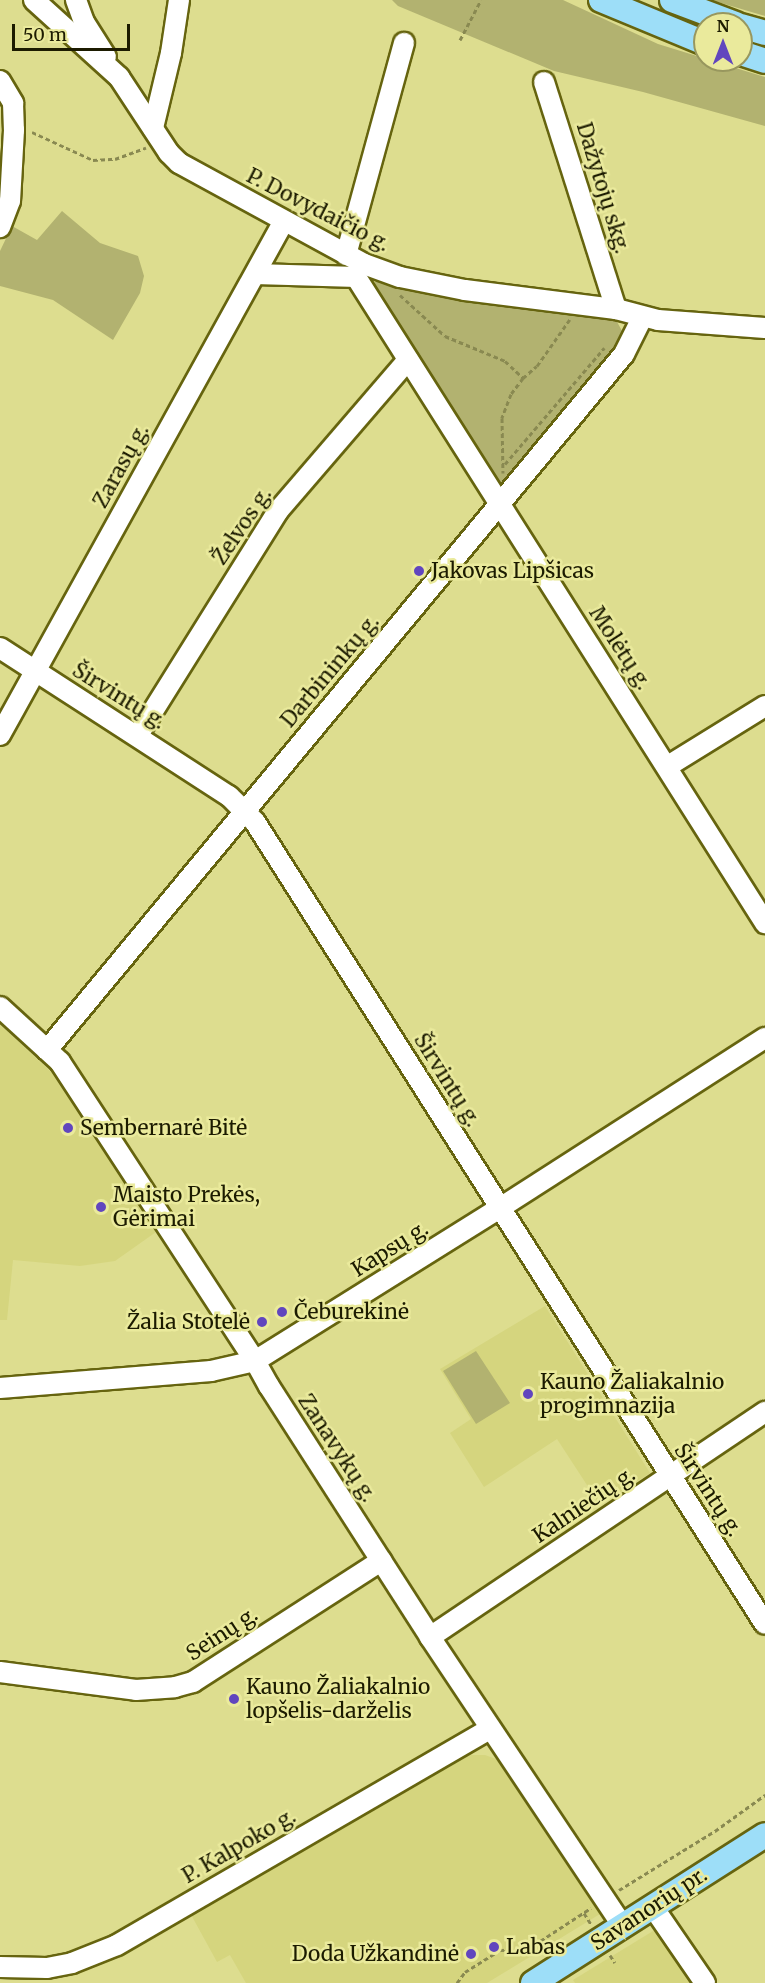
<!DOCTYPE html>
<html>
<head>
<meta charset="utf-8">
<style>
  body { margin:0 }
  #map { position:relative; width:765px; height:1983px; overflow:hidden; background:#dddd8f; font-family:Merriweather,serif }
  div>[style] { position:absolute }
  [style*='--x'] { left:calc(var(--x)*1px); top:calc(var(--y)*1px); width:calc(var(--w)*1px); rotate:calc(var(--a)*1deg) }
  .built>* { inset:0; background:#d5d57e }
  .green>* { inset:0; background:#b2b270 }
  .path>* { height:3px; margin-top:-1.5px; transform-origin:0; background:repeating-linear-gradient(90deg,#898951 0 4.5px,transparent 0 7.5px) }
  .roads { filter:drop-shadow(2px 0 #66640f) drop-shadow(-2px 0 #66640f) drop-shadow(0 2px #66640f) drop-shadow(0 -2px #66640f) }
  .minor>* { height:20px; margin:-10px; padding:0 10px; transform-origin:10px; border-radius:10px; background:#fff }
  .major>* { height:24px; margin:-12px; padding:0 12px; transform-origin:12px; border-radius:12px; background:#9ddef8 }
  .dots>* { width:16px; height:16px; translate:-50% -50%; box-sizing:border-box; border:3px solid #eaea9c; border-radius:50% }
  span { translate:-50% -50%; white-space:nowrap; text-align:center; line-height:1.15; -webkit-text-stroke:5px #eaea9c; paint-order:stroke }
  .street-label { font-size:21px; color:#1c1b00 }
  .poi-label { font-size:21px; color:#1c1b00 }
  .left { translate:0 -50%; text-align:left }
  .right { translate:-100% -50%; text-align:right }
  .north { position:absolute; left:693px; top:12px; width:60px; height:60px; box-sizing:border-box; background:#eaea9c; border:2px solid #98975e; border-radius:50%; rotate:0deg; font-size:16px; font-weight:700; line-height:24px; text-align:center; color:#1c1b00 }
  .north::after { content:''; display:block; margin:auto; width:21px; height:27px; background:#6146be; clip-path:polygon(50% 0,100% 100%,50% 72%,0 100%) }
  .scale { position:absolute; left:12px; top:24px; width:118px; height:27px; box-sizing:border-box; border:3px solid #1c1b00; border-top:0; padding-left:8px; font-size:18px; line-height:21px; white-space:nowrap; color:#1c1b00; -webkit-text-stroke:4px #eaea9c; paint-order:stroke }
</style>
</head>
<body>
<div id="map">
  <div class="built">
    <div style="clip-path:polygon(0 1025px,51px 1072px,156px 1232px,115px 1261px,80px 1266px,13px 1260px,7px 1320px,0 1320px)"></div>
    <div style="clip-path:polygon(545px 1306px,650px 1473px,600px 1505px,557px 1439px,484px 1487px,450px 1433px,471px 1419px,440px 1369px)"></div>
    <div style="clip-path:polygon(469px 1755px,485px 1755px,496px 1759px,504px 1767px,600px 1914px,487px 1983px,246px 1983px,230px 1955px,217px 1962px,189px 1911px)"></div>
    <div style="clip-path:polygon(653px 1931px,660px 1931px,698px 1983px,575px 1983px,573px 1980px)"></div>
  </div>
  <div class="green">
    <div style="clip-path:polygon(392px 0,563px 0,658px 44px,765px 77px,765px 126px,643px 92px,554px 71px,398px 6px)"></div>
    <div style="clip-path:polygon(711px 0,765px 0,765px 16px)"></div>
    <div style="clip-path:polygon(62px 211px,100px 243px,138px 256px,144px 276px,140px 293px,113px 340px,53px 300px,0 286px,0 251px,12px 226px,37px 240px)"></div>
    <div style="clip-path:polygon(380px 280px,615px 318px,622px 331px,622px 338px,617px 349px,510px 478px,498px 484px,371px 284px)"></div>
    <div style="clip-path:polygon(476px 1351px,510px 1403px,476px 1424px,443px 1371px)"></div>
  </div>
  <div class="path">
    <div style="--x:460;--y:40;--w:45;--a:-62.3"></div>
    <div style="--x:32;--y:132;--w:67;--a:24.7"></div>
    <div style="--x:93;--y:160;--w:22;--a:-3"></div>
    <div style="--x:115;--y:159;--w:33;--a:-20"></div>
    <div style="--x:400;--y:295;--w:61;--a:42.3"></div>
    <div style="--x:445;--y:336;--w:65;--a:22.6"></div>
    <div style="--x:505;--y:361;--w:25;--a:43"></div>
    <div style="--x:523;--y:378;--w:20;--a:127"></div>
    <div style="--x:511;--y:394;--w:26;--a:111"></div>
    <div style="--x:502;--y:418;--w:55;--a:89"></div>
    <div style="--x:523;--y:378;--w:18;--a:-41"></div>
    <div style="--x:537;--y:366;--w:57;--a:-54.9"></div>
    <div style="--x:505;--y:464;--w:153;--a:-49.5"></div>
    <div style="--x:619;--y:1890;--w:113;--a:-31.6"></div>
    <div style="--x:715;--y:1831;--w:62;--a:-35.8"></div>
    <div style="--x:584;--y:1913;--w:13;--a:58"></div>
    <div style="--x:610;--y:1955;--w:9;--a:58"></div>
    <div style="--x:457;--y:1983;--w:14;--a:-54"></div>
    <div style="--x:465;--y:1972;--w:41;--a:-32.2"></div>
    <div style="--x:500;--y:1950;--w:28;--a:-2"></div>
    <div style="--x:528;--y:1949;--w:75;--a:-33.1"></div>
  </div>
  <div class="roads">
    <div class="minor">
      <div style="--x:34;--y:0;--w:115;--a:42.2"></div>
      <div style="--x:119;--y:77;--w:91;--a:56.7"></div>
      <div style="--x:169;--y:153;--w:14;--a:45"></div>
      <div style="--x:179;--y:163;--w:211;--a:28.6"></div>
      <div style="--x:364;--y:264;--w:38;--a:20"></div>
      <div style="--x:400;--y:277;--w:66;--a:11.3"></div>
      <div style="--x:465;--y:290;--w:152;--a:7.2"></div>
      <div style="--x:616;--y:309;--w:43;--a:14.7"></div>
      <div style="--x:658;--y:320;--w:107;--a:4.3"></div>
      <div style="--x:76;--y:0;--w:23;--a:70"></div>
      <div style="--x:84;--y:22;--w:41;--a:57.8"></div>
      <div style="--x:0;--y:81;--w:26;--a:59"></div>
      <div style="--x:13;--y:103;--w:27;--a:88"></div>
      <div style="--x:14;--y:130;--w:71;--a:93.2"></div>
      <div style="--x:10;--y:201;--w:28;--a:111"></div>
      <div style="--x:544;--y:82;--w:238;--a:72.4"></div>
      <div style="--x:153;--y:128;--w:77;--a:-76.5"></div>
      <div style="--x:171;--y:53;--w:54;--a:-81.4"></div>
      <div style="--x:346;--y:255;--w:220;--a:-74.7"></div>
      <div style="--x:256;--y:274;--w:100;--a:1.7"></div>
      <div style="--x:356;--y:277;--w:765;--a:57.66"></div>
      <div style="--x:0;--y:648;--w:273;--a:32.9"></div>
      <div style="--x:229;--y:796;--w:37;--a:45"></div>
      <div style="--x:255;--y:822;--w:950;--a:57.55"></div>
      <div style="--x:0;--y:735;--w:587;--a:-61.08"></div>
      <div style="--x:138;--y:735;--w:264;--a:-58"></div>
      <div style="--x:278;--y:511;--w:199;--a:-49.3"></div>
      <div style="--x:668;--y:766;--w:114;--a:-31.7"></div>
      <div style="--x:0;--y:1007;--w:81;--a:42.5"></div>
      <div style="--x:60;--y:1062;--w:357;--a:56.9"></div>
      <div style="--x:255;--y:1361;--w:29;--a:61"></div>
      <div style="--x:269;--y:1386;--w:298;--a:57.3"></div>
      <div style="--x:430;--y:1637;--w:348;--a:56.3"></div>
      <div style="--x:47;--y:1050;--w:904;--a:-50.34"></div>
      <div style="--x:624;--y:354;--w:40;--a:-63.4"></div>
      <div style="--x:0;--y:1388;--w:212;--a:-4.6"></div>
      <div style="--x:211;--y:1371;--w:45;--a:-12.8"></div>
      <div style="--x:255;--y:1361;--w:289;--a:-32"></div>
      <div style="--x:500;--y:1208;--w:315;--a:-32.7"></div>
      <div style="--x:430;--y:1637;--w:404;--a:-33.9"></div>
      <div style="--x:0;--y:1672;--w:137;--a:7.5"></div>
      <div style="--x:136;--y:1690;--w:39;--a:-4"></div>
      <div style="--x:175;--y:1687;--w:19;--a:-16"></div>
      <div style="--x:193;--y:1682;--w:224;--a:-32.8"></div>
      <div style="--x:653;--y:1907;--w:92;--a:55.6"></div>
      <div style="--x:0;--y:1967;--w:47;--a:1.2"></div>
      <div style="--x:47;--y:1968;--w:25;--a:-11"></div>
      <div style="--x:72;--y:1963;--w:48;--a:-21.8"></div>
      <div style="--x:117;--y:1945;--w:431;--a:-30.1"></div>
    </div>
    <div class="major">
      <div style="--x:601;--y:0;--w:113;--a:22.5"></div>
      <div style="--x:672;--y:0;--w:68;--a:20.6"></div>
      <div style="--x:741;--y:26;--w:25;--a:16"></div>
      <div style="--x:741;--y:53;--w:25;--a:18"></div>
      <div style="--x:533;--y:1983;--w:275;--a:-32.5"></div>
    </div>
  </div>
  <div class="dots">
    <div style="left:419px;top:571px;background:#6146be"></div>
    <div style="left:68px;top:1128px;background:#6146be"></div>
    <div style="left:101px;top:1207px;background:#6146be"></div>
    <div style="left:282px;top:1312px;background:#6146be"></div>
    <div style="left:262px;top:1322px;background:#6146be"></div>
    <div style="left:528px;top:1394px;background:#6146be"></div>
    <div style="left:234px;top:1699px;background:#6146be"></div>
    <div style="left:494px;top:1947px;background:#6146be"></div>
    <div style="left:471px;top:1954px;background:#6146be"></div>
  </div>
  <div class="street-label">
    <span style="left:603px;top:188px;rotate:73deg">Dažytojų skg.</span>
    <span style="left:318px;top:210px;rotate:27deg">P. Dovydaičio g.</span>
    <span style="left:121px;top:466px;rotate:-61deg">Zarasų g.</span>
    <span style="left:242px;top:526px;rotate:-56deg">Želvos g.</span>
    <span style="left:620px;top:648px;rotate:57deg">Molėtų g.</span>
    <span style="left:330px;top:671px;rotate:-50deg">Darbininkų g.</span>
    <span style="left:119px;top:696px;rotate:32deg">Širvintų g.</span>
    <span style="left:447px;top:1080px;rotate:58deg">Širvintų g.</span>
    <span style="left:390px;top:1249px;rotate:-32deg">Kapsų g.</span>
    <span style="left:337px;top:1448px;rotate:57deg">Zanavykų g.</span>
    <span style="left:708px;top:1490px;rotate:57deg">Širvintų g.</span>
    <span style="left:584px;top:1505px;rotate:-34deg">Kalniečių g.</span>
    <span style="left:222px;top:1634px;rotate:-33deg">Seinų g.</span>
    <span style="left:239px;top:1846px;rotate:-30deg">P. Kalpoko g.</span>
    <span style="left:649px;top:1909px;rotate:-33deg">Savanorių pr.</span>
  </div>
  <div class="poi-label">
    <span class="left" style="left:431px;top:571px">Jakovas Lipšicas</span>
    <span class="left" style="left:80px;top:1128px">Sembernarė Bitė</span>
    <span class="left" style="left:113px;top:1207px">Maisto Prekės,<br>Gėrimai</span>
    <span class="left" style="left:294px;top:1312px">Čeburekinė</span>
    <span class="right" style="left:250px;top:1322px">Žalia Stotelė</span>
    <span class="left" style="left:540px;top:1394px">Kauno Žaliakalnio<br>progimnazija</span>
    <span class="left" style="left:246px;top:1699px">Kauno Žaliakalnio<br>lopšelis-darželis</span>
    <span class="left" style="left:506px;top:1947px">Labas</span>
    <span class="right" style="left:459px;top:1954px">Doda Užkandinė</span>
  </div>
  <div class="north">N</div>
  <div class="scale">50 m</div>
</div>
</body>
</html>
